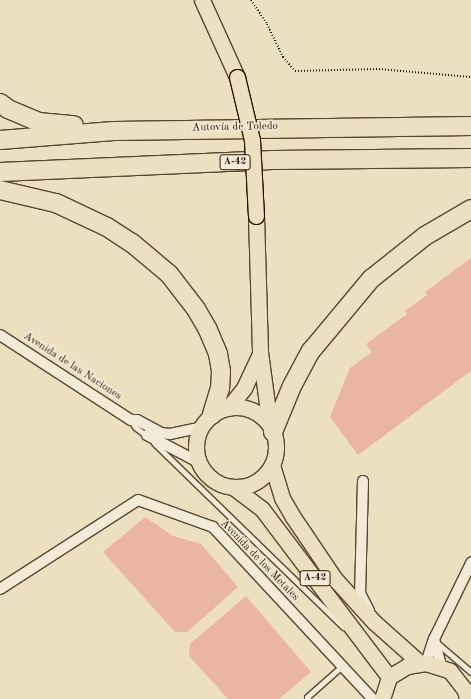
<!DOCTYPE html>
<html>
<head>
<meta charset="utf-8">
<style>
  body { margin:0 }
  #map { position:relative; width:471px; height:699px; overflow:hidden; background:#ede0c1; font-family:"Old Standard TT",serif }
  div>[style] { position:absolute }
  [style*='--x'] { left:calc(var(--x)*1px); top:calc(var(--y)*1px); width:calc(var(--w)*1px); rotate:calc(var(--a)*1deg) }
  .building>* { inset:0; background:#eab5a1 }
  .path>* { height:2px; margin-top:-1px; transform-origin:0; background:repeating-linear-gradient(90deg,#261400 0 1px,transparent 0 3px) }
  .roads { filter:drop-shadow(1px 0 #584730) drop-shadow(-1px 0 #584730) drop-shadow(0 1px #584730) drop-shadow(0 -1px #584730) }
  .lane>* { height:5px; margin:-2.5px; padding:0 2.5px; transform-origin:2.5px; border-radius:2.5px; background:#f3ebd7 }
  .street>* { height:10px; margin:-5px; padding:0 5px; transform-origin:5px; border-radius:5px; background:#f3ebd7 }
  .primary>* { height:15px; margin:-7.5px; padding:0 7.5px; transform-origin:7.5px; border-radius:7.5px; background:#ede0c1 }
  .primary>.ring { margin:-7.5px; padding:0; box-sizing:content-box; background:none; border:15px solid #ede0c1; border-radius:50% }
  .highway>* { height:18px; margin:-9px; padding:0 9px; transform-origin:9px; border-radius:9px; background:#ede0c1 }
  .bridges { filter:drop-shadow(1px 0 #261400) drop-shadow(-1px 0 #261400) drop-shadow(0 1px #261400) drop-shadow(0 -1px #261400) }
  .primary-bridge>* { height:15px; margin:-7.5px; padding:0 7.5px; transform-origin:7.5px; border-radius:7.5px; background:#ede0c1 }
  span { translate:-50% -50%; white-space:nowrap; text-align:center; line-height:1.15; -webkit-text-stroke:3px #f3ebd7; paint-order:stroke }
  .shield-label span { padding:1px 3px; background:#f3ebd7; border:1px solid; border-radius:3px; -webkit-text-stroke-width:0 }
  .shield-label { font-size:10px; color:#261400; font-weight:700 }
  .street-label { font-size:11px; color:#261400 }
</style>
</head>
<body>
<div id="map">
  <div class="building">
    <div style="clip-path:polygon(471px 258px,471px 371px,358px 455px,330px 417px,350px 368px,372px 352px,366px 344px,407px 314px,405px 311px,427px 295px,425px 292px)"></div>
    <div style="clip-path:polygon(145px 517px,173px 536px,201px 544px,238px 587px,187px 632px,175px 632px,103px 552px)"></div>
    <div style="clip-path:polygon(246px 596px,311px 672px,279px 699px,228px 699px,189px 656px,190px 644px)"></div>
  </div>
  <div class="path">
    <div style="--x:251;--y:0;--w:29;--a:56"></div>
    <div style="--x:267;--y:24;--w:37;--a:64"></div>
    <div style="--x:283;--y:57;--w:18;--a:49"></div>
    <div style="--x:295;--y:71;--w:84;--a:-1.4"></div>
    <div style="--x:379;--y:69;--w:92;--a:5"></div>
  </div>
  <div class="roads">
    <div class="lane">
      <div style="--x:131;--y:420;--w:8;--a:60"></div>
      <div style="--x:135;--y:427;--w:15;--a:37"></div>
      <div style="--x:154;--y:443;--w:264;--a:44.2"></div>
      <div style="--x:437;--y:643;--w:45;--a:40.5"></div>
      <div style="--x:308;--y:699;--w:2;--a:-117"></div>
      <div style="--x:307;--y:697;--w:45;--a:-41.4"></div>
    </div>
    <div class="street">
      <div style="--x:0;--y:335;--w:156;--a:33"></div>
      <div style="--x:131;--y:420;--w:6;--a:0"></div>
      <div style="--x:137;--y:420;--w:27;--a:28"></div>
      <div style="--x:161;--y:433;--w:9;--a:6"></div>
      <div style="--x:170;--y:434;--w:33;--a:-12"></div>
      <div style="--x:147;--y:435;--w:60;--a:27.8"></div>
      <div style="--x:363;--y:481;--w:112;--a:91.5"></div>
      <div style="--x:360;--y:593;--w:20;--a:63"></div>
      <div style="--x:0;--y:589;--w:164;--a:-32.8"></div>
      <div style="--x:138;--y:500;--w:80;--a:19.8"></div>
      <div style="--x:213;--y:527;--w:235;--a:47.1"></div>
      <div style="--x:434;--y:639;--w:28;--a:75"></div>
      <div style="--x:426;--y:663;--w:25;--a:-72"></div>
      <div style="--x:434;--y:639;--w:85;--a:-64"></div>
    </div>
    <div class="primary">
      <div style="--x:202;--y:0;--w:85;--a:65.6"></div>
      <div style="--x:256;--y:216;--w:136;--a:88.3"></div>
      <div style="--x:260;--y:352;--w:75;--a:82.3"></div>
      <div class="ring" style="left:196px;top:407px;width:65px;height:65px"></div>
      <div style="--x:228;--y:408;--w:26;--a:-51"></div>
      <div style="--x:244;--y:388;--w:38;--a:-65"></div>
      <div style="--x:272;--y:465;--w:34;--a:73"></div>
      <div style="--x:282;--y:498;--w:22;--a:60"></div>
      <div style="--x:293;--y:517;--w:75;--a:55.9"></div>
      <div style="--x:335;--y:579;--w:58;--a:47.8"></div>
      <div style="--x:374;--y:622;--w:62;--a:41.7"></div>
      <div style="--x:233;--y:487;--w:36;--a:37"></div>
      <div style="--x:262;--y:509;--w:211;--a:52.9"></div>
      <div style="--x:382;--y:699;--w:23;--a:-72"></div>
      <div style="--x:389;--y:677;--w:21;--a:-31"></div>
      <div style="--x:407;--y:666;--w:19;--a:-9"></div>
      <div style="--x:426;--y:663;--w:25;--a:18"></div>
      <div style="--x:450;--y:671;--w:24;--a:52"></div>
      <div style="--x:465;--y:690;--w:9;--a:77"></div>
    </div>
    <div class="highway">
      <div style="--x:0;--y:103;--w:10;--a:37"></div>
      <div style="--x:8;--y:109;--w:33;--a:23"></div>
      <div style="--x:38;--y:122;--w:36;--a:5"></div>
      <div style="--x:0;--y:140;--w:114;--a:-4.5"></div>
      <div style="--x:114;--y:131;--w:357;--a:-0.8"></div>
      <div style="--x:0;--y:172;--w:273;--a:-2.5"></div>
      <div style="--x:273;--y:160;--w:198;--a:-0.6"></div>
      <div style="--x:0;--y:190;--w:57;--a:13.1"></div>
      <div style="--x:56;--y:203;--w:56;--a:25.2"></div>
      <div style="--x:107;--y:227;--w:30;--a:33"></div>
      <div style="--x:132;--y:243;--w:48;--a:40"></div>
      <div style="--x:169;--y:274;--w:44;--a:52.4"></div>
      <div style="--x:196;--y:309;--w:24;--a:60"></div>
      <div style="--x:208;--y:330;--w:26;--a:67"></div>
      <div style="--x:218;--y:354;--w:17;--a:80"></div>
      <div style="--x:221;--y:371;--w:17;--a:93"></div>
      <div style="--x:220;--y:388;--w:28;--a:107"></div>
      <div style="--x:273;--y:432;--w:50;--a:-67.6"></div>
      <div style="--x:292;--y:386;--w:40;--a:-62"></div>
      <div style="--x:311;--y:351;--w:94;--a:-50.2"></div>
      <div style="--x:371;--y:279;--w:69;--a:-38.5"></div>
      <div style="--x:425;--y:236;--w:53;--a:-30.4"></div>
    </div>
  </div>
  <div class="bridges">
    <div class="primary-bridge">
      <div style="--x:237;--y:77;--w:65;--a:76.6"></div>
      <div style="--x:252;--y:140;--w:76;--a:87"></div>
    </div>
  </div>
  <div class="shield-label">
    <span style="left:235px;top:162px">A-42</span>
    <span style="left:315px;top:578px">A-42</span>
  </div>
  <div class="street-label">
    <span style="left:235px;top:128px;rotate:-1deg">Autovía de Toledo</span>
    <span style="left:72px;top:367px;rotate:33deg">Avenida de las Naciones</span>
    <span style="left:259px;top:561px;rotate:46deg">Avenida de los Metales</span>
  </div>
</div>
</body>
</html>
